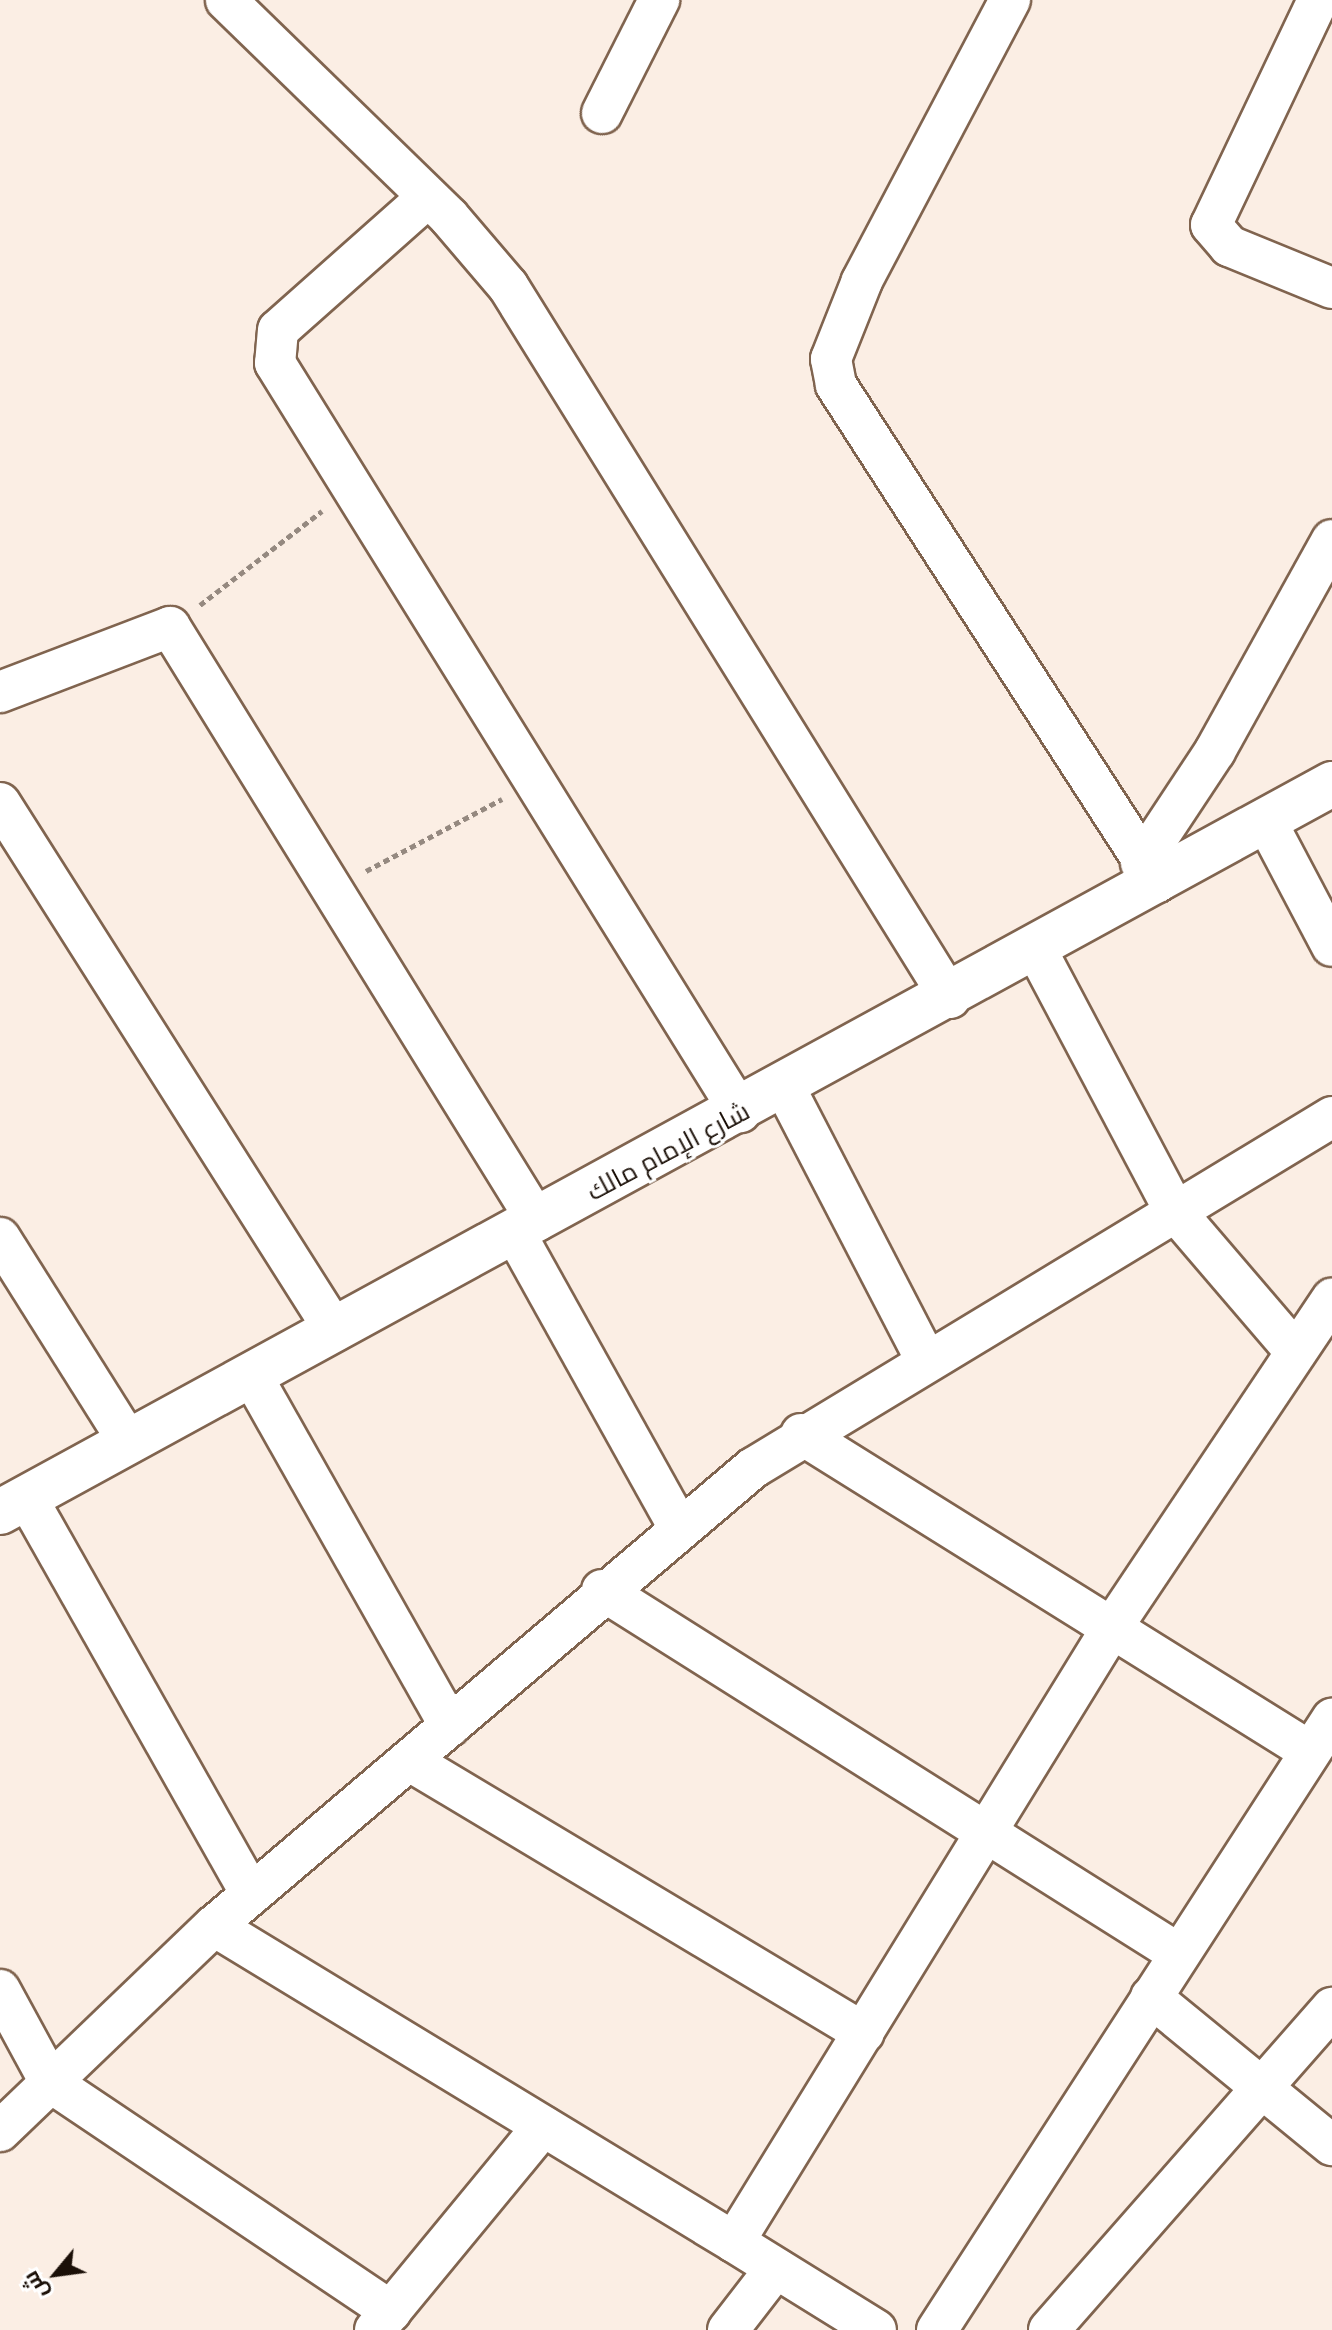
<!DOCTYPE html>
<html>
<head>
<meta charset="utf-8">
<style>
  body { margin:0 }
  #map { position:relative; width:1332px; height:2330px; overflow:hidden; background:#fbeee4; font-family:"IBM Plex Sans",Cairo,sans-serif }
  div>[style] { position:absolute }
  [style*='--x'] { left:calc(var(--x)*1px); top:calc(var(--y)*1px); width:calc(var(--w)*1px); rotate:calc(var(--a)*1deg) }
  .path>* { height:5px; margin-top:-2.5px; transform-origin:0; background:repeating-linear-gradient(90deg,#958980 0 6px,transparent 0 10px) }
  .roads { filter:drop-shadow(2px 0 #80644f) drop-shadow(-2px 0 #80644f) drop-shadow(0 2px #80644f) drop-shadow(0 -2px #80644f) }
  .minor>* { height:40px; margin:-20px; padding:0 20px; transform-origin:20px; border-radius:20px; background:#fff }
  .tertiary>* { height:44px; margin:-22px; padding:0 22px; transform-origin:22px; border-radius:22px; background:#fff }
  span { translate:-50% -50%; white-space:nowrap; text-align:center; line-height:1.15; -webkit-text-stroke:6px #fff; paint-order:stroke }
  .street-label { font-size:26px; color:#1b1008 }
  .north { position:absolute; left:16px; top:2234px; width:80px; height:80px; -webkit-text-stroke:6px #fff; paint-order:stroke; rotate:241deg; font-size:22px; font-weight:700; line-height:32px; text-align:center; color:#1b1008 }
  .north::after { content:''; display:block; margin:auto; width:28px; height:36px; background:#1b1008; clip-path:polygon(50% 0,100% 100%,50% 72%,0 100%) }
</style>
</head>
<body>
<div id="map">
  <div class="path">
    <div style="--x:200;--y:605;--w:154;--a:-37.6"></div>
    <div style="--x:366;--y:871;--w:154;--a:-27.9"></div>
  </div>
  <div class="roads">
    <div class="minor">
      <div style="--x:226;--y:0;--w:311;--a:44.2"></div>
      <div style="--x:449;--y:217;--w:91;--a:49.5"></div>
      <div style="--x:508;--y:286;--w:838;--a:58.17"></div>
      <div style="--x:1010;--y:0;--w:318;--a:117.8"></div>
      <div style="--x:862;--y:281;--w:84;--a:111.7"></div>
      <div style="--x:831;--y:359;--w:26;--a:79"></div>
      <div style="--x:836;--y:385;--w:592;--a:57.14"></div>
      <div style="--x:1318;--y:0;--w:249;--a:115.4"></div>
      <div style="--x:1211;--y:225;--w:28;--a:49"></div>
      <div style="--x:1229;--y:246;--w:111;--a:22.2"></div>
      <div style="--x:602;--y:113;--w:127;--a:-63.2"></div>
      <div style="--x:428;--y:197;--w:200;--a:138.4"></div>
      <div style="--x:278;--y:330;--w:33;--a:95"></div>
      <div style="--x:275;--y:363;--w:882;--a:58.17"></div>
      <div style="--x:0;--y:692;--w:182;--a:-20.9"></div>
      <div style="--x:170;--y:627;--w:698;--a:58.29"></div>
      <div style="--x:0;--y:803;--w:625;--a:57.61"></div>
      <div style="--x:1266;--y:821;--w:141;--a:62.2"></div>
      <div style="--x:1141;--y:863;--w:134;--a:-56.5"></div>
      <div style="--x:1215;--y:751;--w:241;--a:-61"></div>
      <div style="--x:1037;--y:951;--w:293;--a:62.1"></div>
      <div style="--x:1174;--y:1210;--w:186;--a:49.4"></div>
      <div style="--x:785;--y:1088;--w:304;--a:62.6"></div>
      <div style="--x:515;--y:1233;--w:338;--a:60.9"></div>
      <div style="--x:0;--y:1238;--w:242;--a:57.8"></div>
      <div style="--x:252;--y:1376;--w:402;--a:60.5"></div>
      <div style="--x:801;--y:1434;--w:599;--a:31.96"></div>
      <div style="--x:27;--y:1498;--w:455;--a:60.5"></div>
      <div style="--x:602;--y:1590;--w:682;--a:32.25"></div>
      <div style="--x:410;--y:1761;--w:529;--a:30.93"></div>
      <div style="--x:214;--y:1926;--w:608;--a:31.29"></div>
      <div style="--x:734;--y:2242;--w:723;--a:-58.4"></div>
      <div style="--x:1113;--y:1626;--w:394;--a:-56.2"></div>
      <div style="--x:0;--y:1990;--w:105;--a:61.5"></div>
      <div style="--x:50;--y:2082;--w:411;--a:33.9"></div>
      <div style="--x:1151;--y:1997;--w:234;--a:39.3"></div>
      <div style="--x:0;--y:2131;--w:296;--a:-43.8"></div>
      <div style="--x:214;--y:1926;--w:707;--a:-40.36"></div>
      <div style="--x:753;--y:1468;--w:677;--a:-31.22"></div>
      <div style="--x:734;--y:2242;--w:167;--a:31.8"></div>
      <div style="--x:375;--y:2330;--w:264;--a:-50.5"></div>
      <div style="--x:728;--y:2330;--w:78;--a:-52.3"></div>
      <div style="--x:937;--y:2330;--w:728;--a:-57.12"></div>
      <div style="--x:1049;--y:2330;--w:429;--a:-48.7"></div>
    </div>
    <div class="tertiary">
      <div style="--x:0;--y:1512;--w:1518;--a:-28.66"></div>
    </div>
  </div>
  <div class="street-label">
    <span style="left:668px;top:1151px;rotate:-28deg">شارع الإمام مالك</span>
  </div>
  <div class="north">ش</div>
</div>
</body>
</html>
